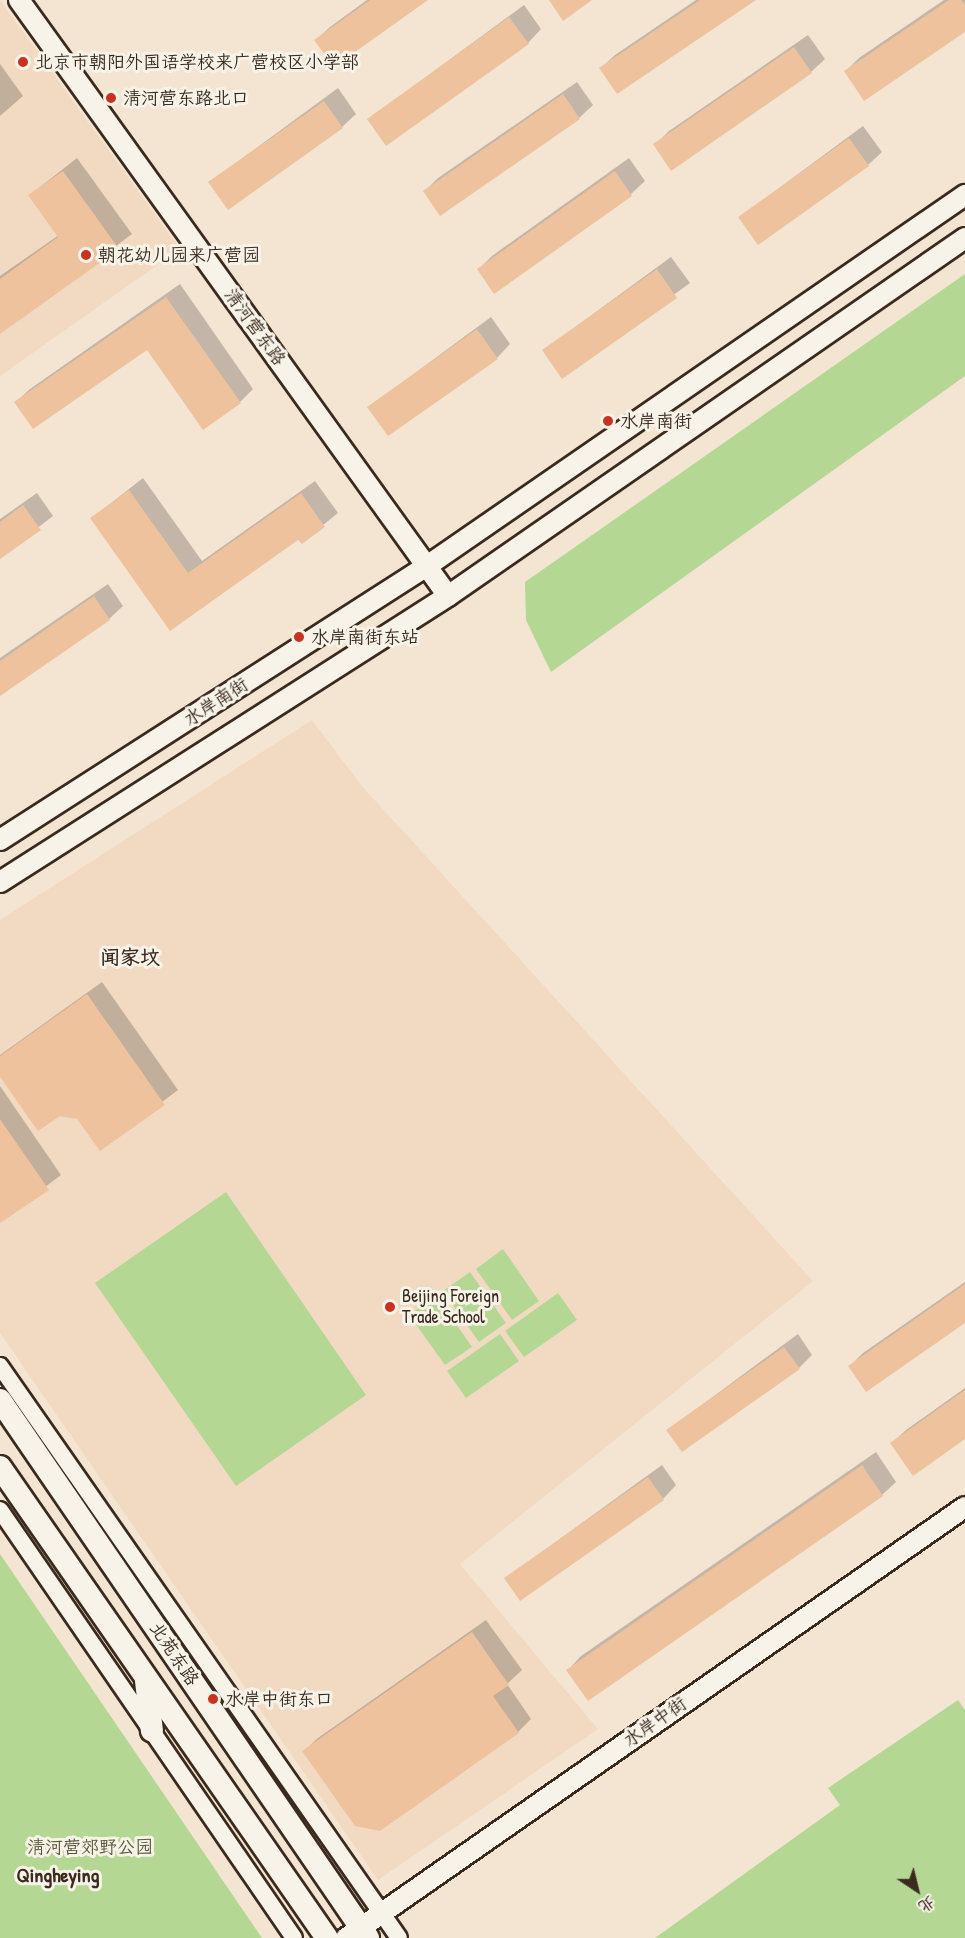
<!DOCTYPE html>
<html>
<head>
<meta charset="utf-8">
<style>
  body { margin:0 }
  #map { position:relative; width:965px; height:1938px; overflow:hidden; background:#f4e4d2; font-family:"Patrick Hand","LXGW WenKai TC",sans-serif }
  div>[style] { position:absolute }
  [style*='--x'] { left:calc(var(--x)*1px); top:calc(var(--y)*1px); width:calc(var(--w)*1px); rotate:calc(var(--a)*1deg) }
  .built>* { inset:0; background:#f2dac2 }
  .green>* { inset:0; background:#b4d893 }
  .shadow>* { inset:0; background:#0003 }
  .building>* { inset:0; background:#edc29d }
  .roads { filter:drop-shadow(2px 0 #3b2a1e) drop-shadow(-2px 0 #3b2a1e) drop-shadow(0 2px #3b2a1e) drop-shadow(0 -2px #3b2a1e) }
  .minor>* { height:16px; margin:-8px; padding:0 8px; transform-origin:8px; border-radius:8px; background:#f7f3e8 }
  .tertiary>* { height:20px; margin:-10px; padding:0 10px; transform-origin:10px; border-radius:10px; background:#f7f3e8 }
  .secondary>* { height:22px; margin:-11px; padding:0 11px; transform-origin:11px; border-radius:11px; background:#f7f3e8 }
  .dots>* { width:16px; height:16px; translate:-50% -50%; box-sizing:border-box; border:3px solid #f7f3e8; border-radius:50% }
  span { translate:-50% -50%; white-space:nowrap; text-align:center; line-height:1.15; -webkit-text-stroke:6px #f7f3e8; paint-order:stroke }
  .poi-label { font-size:18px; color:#3b2a1e }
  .left { translate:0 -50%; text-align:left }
  .street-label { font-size:18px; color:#3b2a1e }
  .park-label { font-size:18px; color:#59563b }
  .neighbourhood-label { font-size:20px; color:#3b2a1e; font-weight:700 }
  .north { position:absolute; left:887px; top:1860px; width:60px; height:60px; -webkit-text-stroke:4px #f7f3e8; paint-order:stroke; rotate:145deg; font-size:16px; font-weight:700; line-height:24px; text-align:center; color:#3b2a1e }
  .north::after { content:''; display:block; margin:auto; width:21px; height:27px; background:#3b2a1e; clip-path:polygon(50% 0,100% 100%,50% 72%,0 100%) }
</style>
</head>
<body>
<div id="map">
  <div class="built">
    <div style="clip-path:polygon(0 0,180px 249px,0 376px)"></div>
    <div style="clip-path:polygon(312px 720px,361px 785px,813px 1281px,460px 1564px,598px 1729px,378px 1880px,0 1333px,0 920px)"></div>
  </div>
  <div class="green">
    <div style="clip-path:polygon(965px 274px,965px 376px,551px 672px,526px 620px,525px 582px)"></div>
    <div style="clip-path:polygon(226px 1192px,366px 1395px,236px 1486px,95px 1283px)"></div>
    <div style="clip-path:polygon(503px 1249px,539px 1301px,512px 1320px,476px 1269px)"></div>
    <div style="clip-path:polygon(470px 1272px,506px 1323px,479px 1342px,443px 1291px)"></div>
    <div style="clip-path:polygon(558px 1293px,577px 1320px,524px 1357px,505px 1331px)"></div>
    <div style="clip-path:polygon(436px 1295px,472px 1347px,445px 1365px,409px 1315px)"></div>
    <div style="clip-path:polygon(500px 1334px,519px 1361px,466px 1398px,447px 1371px)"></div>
    <div style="clip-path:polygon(0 1554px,262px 1938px,0 1938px)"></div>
    <div style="clip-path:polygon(958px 1700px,965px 1710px,965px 1938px,655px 1938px,840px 1805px,828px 1788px)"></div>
  </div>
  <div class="shadow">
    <div style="clip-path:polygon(367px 0,425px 0,316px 40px,330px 27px)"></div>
    <div style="clip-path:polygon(696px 0,753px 0,601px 68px,615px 55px)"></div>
    <div style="clip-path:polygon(944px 0,965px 0,965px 30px,846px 71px,859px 58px)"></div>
    <div style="clip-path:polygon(524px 5px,541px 29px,528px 43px,369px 119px)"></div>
    <div style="clip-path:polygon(808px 35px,825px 59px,811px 72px,672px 169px,655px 145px,669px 131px)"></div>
    <div style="clip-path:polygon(0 64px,23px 96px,0 116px)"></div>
    <div style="clip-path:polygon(577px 82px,593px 105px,579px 118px,425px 191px,438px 178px)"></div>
    <div style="clip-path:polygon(338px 88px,356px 114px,342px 127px,210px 182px)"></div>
    <div style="clip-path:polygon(863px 126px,882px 152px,868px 165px,740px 217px)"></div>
    <div style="clip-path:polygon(77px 158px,132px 234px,0 333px,0 276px,59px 235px,30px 195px)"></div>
    <div style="clip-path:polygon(629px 158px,645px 181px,631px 194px,495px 292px,479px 269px,492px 256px)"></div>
    <div style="clip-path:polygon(671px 257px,690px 283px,562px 376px,544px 350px)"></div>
    <div style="clip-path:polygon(180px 284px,253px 389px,240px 402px,148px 348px,16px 402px,30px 389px)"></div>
    <div style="clip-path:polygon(491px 317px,510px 344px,497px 358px,369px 407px)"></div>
    <div style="clip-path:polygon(143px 478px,202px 561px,315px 481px,338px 513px,302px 542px,299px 538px,170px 629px,92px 518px)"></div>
    <div style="clip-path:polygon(37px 493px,53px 516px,0 557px,0 519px)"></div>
    <div style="clip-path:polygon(108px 584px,123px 606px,109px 619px,0 694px,0 658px)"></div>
    <div style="clip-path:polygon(102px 982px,178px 1090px,100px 1149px,78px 1118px,0 1074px,0 1055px)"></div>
    <div style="clip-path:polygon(0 1086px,61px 1175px,0 1221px)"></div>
    <div style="clip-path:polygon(965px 1282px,965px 1321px,850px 1366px,863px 1353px)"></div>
    <div style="clip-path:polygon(798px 1334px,812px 1355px,799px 1368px,668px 1430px)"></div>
    <div style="clip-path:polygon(965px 1388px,965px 1437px,892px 1443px,906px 1430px)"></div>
    <div style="clip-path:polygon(876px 1452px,896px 1482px,882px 1495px,568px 1670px,581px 1656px)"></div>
    <div style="clip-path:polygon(662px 1465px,676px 1485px,663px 1499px,506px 1578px)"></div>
    <div style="clip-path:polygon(486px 1620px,522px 1670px,507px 1684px,531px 1719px,518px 1732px,304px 1751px,318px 1738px)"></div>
  </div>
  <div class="building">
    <div style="clip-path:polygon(370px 0,428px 0,334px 67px,314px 40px)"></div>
    <div style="clip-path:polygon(549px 0,592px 0,563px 21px)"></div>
    <div style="clip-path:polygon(700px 0,756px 0,617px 94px,599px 68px)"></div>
    <div style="clip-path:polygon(949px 0,961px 0,965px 5px,965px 32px,864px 101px,844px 71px)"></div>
    <div style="clip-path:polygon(509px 17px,529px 44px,386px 146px,367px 119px)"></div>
    <div style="clip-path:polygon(794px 47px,812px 73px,671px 171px,653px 144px)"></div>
    <div style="clip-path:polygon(563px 94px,580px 119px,440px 216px,423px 191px)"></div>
    <div style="clip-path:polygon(324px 101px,343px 128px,228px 210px,208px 182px)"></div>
    <div style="clip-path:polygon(849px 138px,869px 166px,758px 245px,738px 217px)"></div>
    <div style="clip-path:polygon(63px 171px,119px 249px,0 334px,0 279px,58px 237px,28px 195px)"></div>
    <div style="clip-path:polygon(615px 171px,632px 196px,494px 294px,477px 269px)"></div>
    <div style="clip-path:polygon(657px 269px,677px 298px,562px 379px,542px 350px)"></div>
    <div style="clip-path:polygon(166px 297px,241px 403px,203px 430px,147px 350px,33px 429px,14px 402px)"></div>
    <div style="clip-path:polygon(477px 329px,498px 359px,388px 436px,367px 407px)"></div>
    <div style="clip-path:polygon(129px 490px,188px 573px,301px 493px,325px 527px,302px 544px,298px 540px,170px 631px,90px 518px)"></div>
    <div style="clip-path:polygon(23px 505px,41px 530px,0 559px,0 522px)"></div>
    <div style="clip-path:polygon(94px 596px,110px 620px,0 696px,0 661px)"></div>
    <div style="clip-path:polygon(87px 994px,165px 1105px,100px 1151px,77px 1119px,60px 1116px,38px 1131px,0 1077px,0 1056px)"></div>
    <div style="clip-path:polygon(0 1119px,49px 1190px,0 1223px)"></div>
    <div style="clip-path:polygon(965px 1284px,965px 1323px,866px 1392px,848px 1366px)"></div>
    <div style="clip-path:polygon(784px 1347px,800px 1369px,682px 1452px,666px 1430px)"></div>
    <div style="clip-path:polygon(965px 1390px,965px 1439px,913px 1476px,890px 1443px)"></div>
    <div style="clip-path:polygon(862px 1465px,883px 1496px,588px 1701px,566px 1670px)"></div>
    <div style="clip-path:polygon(648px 1477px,664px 1500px,520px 1601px,504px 1578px)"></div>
    <div style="clip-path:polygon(472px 1632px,509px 1685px,493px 1696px,519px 1733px,380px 1831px,355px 1826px,302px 1751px)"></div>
  </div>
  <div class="roads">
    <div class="minor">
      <div style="--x:0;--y:1366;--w:697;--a:55.1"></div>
      <div style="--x:0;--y:1510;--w:519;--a:55.51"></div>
    </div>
    <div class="tertiary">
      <div style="--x:19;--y:0;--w:734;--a:54.25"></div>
      <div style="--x:0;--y:840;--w:507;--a:-32.69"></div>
      <div style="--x:427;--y:566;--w:654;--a:-34.59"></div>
      <div style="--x:0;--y:882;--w:532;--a:-32.55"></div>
      <div style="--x:448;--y:596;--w:629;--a:-34.7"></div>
      <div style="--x:346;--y:1938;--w:754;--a:-34.85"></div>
    </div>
    <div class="secondary">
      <div style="--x:0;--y:1400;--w:652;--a:55.63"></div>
      <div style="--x:0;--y:1467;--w:573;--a:55.23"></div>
      <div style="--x:146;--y:1681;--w:50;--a:83.2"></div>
    </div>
  </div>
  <div class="dots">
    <div style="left:23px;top:62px;background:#c8321e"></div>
    <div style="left:111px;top:98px;background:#c8321e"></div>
    <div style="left:86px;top:255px;background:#c8321e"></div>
    <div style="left:608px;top:421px;background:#c8321e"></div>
    <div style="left:299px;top:637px;background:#c8321e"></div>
    <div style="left:390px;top:1307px;background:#c8321e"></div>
    <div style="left:213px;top:1699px;background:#c8321e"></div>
  </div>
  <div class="poi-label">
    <span class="left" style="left:35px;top:62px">北京市朝阳外国语学校来广营校区小学部</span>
    <span class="left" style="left:123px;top:98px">清河营东路北口</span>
    <span class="left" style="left:98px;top:255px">朝花幼儿园来广营园</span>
    <span class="left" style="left:620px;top:421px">水岸南街</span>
    <span class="left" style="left:311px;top:637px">水岸南街东站</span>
    <span class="left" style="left:402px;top:1307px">Beijing Foreign<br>Trade School</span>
    <span class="left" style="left:225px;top:1699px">水岸中街东口</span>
  </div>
  <div class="street-label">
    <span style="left:255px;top:327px;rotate:54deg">清河营东路</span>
    <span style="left:216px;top:702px;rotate:-33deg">水岸南街</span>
    <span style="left:174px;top:1654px;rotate:56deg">北苑东路</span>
    <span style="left:655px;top:1722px;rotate:-35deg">水岸中街</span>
  </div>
  <div class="park-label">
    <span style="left:90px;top:1847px">清河营郊野公园</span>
  </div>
  <div class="neighbourhood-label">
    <span style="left:130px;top:956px">闻家坟</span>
    <span style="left:58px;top:1874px">Qingheying</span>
  </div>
  <div class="north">北</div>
</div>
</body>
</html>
